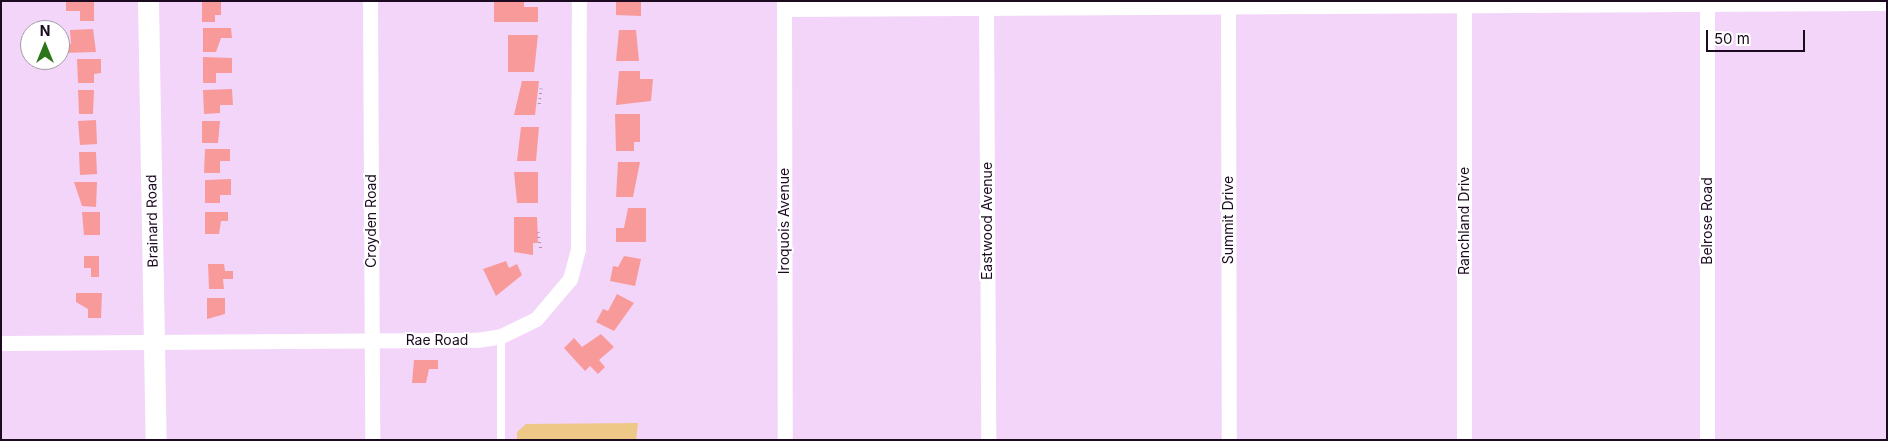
<!DOCTYPE html>
<html>
<head>
<meta charset="utf-8">
<style>
  body { margin:0 }
  #map { position:relative; width:1888px; height:441px; overflow:hidden; background:#f2d5f8; font-family:Inter,sans-serif }
  div>[style] { position:absolute }
  [style*='--x'] { left:calc(var(--x)*1px); top:calc(var(--y)*1px); width:calc(var(--w)*1px); rotate:calc(var(--a)*1deg) }
  .green>* { inset:0; background:#eec887 }
  .building>* { inset:0; background:#f89a9a }
  .path>* { height:2.5px; margin-top:-1.25px; transform-origin:0; background:repeating-linear-gradient(90deg,#ad94b2 0 1px,transparent 0 5px) }
  .lane>* { height:8px; margin:-4px; padding:0 4px; transform-origin:4px; border-radius:4px; background:#fff }
  .street>* { height:15px; margin:-7.5px; padding:0 7.5px; transform-origin:7.5px; border-radius:7.5px; background:#fff }
  .secondary>* { height:21px; margin:-10.5px; padding:0 10.5px; transform-origin:10.5px; border-radius:10.5px; background:#fff }
  span { translate:-50% -50%; white-space:nowrap; text-align:center; line-height:1.15; -webkit-text-stroke:4px #fff; paint-order:stroke }
  .street-label { font-size:14px; color:#1c0b20 }
  .frame { position:absolute; inset:0; border:2px solid #1c0b20; pointer-events:none }
  .north { position:absolute; left:20px; top:20px; width:50px; height:50px; box-sizing:border-box; background:#fff; border:1px solid #a49da6; border-radius:50%; rotate:0deg; font-size:14px; font-weight:700; line-height:20px; text-align:center; color:#1c0b20 }
  .north::after { content:''; display:block; margin:auto; width:18px; height:22px; background:#2c761a; clip-path:polygon(50% 0,100% 100%,50% 72%,0 100%) }
  .scale { position:absolute; left:1706px; top:30px; width:99px; height:22px; box-sizing:border-box; border:2px solid #1c0b20; border-top:0; padding-left:6px; font-size:15px; line-height:18px; white-space:nowrap; color:#1c0b20; -webkit-text-stroke:4px #fff; paint-order:stroke }
</style>
</head>
<body>
<div id="map">
  <div class="green">
    <div style="clip-path:polygon(638px 423px,636px 440px,517px 440px,517px 432px,526px 424px)"></div>
  </div>
  <div class="building">
    <div style="clip-path:polygon(66px 1px,94px 1px,94px 21px,80px 21px,80px 11px,66px 11px)"></div>
    <div style="clip-path:polygon(202px 1px,221px 1px,221px 15px,215px 15px,215px 22px,202px 22px)"></div>
    <div style="clip-path:polygon(494px 1px,524px 1px,524px 7px,538px 7px,538px 22px,494px 22px)"></div>
    <div style="clip-path:polygon(616px 1px,641px 1px,641px 16px,616px 15px)"></div>
    <div style="clip-path:polygon(203px 28px,231px 28px,232px 38px,221px 38px,216px 52px,203px 52px)"></div>
    <div style="clip-path:polygon(93px 29px,96px 52px,62px 53px,62px 45px,71px 44px,70px 30px)"></div>
    <div style="clip-path:polygon(619px 30px,636px 30px,639px 61px,616px 61px)"></div>
    <div style="clip-path:polygon(508px 35px,538px 35px,534px 72px,508px 72px)"></div>
    <div style="clip-path:polygon(203px 57px,232px 58px,232px 73px,216px 73px,216px 83px,203px 83px)"></div>
    <div style="clip-path:polygon(77px 59px,101px 59px,101px 73px,94px 74px,94px 83px,78px 83px)"></div>
    <div style="clip-path:polygon(619px 71px,640px 71px,640px 79px,653px 79px,651px 101px,616px 105px)"></div>
    <div style="clip-path:polygon(522px 81px,539px 81px,535px 115px,514px 115px)"></div>
    <div style="clip-path:polygon(232px 89px,233px 105px,220px 105px,220px 113px,204px 114px,203px 90px)"></div>
    <div style="clip-path:polygon(78px 90px,94px 90px,93px 114px,79px 114px)"></div>
    <div style="clip-path:polygon(615px 114px,640px 114px,640px 142px,634px 142px,634px 151px,616px 151px)"></div>
    <div style="clip-path:polygon(96px 120px,97px 144px,80px 145px,78px 121px)"></div>
    <div style="clip-path:polygon(202px 121px,220px 121px,218px 143px,202px 143px)"></div>
    <div style="clip-path:polygon(521px 127px,539px 127px,536px 161px,517px 161px)"></div>
    <div style="clip-path:polygon(205px 149px,230px 149px,230px 161px,220px 161px,220px 173px,204px 173px)"></div>
    <div style="clip-path:polygon(79px 152px,96px 152px,97px 174px,80px 175px)"></div>
    <div style="clip-path:polygon(618px 162px,640px 162px,633px 197px,616px 197px)"></div>
    <div style="clip-path:polygon(514px 172px,538px 172px,538px 203px,517px 203px)"></div>
    <div style="clip-path:polygon(231px 179px,231px 195px,220px 195px,220px 203px,205px 203px,205px 180px)"></div>
    <div style="clip-path:polygon(74px 182px,97px 182px,96px 207px,82px 206px)"></div>
    <div style="clip-path:polygon(628px 208px,646px 208px,646px 242px,616px 242px,616px 228px,624px 228px)"></div>
    <div style="clip-path:polygon(82px 212px,100px 212px,100px 235px,84px 235px)"></div>
    <div style="clip-path:polygon(205px 212px,228px 212px,228px 221px,221px 221px,219px 234px,205px 234px)"></div>
    <div style="clip-path:polygon(514px 217px,537px 217px,538px 243px,533px 243px,533px 255px,514px 252px)"></div>
    <div style="clip-path:polygon(84px 256px,99px 256px,99px 277px,91px 277px,91px 268px,84px 268px)"></div>
    <div style="clip-path:polygon(624px 256px,641px 259px,635px 286px,610px 281px,613px 266px,618px 267px)"></div>
    <div style="clip-path:polygon(506px 261px,509px 268px,517px 264px,522px 275px,496px 296px,483px 269px)"></div>
    <div style="clip-path:polygon(208px 264px,224px 264px,225px 271px,233px 271px,233px 279px,223px 279px,224px 289px,209px 289px)"></div>
    <div style="clip-path:polygon(76px 293px,102px 293px,101px 318px,88px 318px,88px 309px,76px 302px)"></div>
    <div style="clip-path:polygon(617px 294px,634px 303px,614px 331px,596px 322px,603px 309px,608px 311px)"></div>
    <div style="clip-path:polygon(207px 298px,225px 298px,225px 314px,207px 319px)"></div>
    <div style="clip-path:polygon(601px 334px,614px 347px,599px 360px,605px 367px,598px 374px,590px 366px,585px 371px,564px 348px,574px 338px,582px 347px)"></div>
    <div style="clip-path:polygon(414px 360px,438px 360px,438px 369px,429px 369px,426px 383px,412px 383px)"></div>
  </div>
  <div class="path">
    <div style="--x:539;--y:104;--w:16;--a:-83"></div>
    <div style="--x:538;--y:232;--w:17;--a:80"></div>
  </div>
  <div class="lane">
    <div style="--x:501;--y:336;--w:104;--a:90"></div>
  </div>
  <div class="street">
    <div style="--x:370;--y:1;--w:439;--a:89.7"></div>
    <div style="--x:784;--y:1;--w:439;--a:89.9"></div>
    <div style="--x:986;--y:1;--w:439;--a:89.7"></div>
    <div style="--x:1228;--y:1;--w:439;--a:89.9"></div>
    <div style="--x:1464;--y:1;--w:439;--a:90"></div>
    <div style="--x:1707;--y:1;--w:439;--a:90"></div>
    <div style="--x:784;--y:9;--w:1103;--a:-0.31"></div>
    <div style="--x:1;--y:343;--w:476;--a:-0.4"></div>
    <div style="--x:477;--y:340;--w:24;--a:-9"></div>
    <div style="--x:501;--y:336;--w:39;--a:-26"></div>
    <div style="--x:536;--y:319;--w:52;--a:-49.6"></div>
    <div style="--x:570;--y:279;--w:31;--a:-75"></div>
    <div style="--x:578;--y:249;--w:248;--a:-89.8"></div>
  </div>
  <div class="secondary">
    <div style="--x:148;--y:1;--w:439;--a:89"></div>
  </div>
  <div class="street-label">
    <span style="left:1228px;top:220px;rotate:-90deg">Summit Drive</span>
    <span style="left:152px;top:221px;rotate:-91deg">Brainard Road</span>
    <span style="left:371px;top:221px;rotate:-90deg">Croyden Road</span>
    <span style="left:784px;top:221px;rotate:-90deg">Iroquois Avenue</span>
    <span style="left:987px;top:221px;rotate:-90deg">Eastwood Avenue</span>
    <span style="left:1464px;top:221px;rotate:-90deg">Ranchland Drive</span>
    <span style="left:1707px;top:221px;rotate:-90deg">Belrose Road</span>
    <span style="left:437px;top:340px">Rae Road</span>
  </div>
  <div class="frame"></div>
  <div class="north">N</div>
  <div class="scale">50 m</div>
</div>
</body>
</html>
